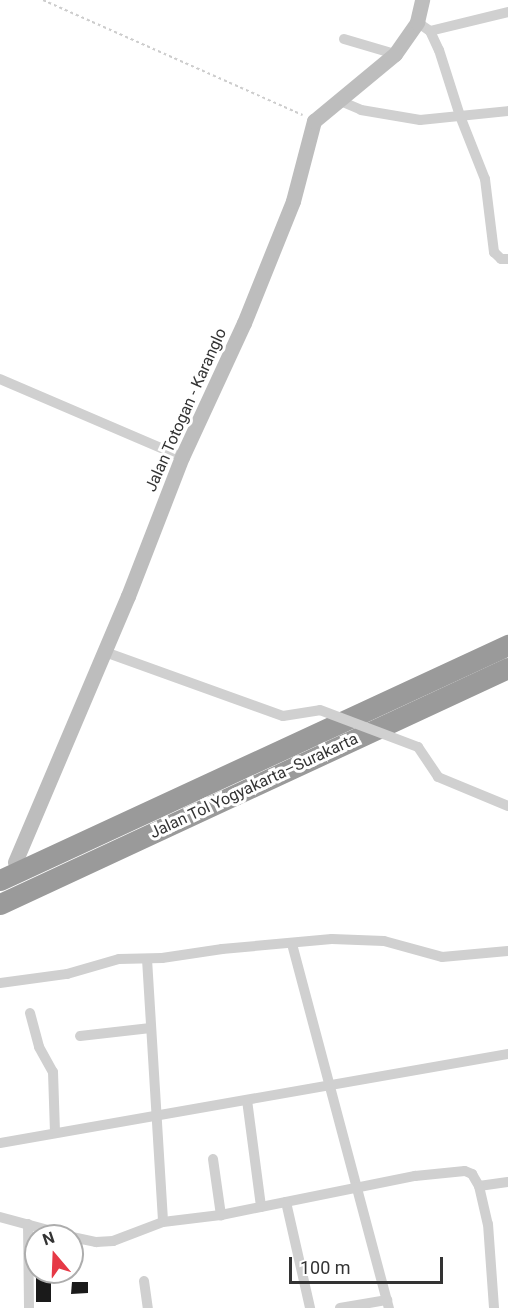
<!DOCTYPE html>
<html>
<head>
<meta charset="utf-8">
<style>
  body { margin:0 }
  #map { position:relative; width:508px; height:1308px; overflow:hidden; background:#fff; font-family:Roboto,sans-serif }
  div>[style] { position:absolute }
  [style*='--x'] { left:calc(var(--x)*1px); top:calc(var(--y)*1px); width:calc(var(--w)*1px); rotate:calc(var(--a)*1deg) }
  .building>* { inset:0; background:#1a1a1a }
  .path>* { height:1.5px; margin-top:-0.75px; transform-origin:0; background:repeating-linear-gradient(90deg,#cdcdcd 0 3px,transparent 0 6px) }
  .street>* { height:10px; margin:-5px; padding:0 5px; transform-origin:5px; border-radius:5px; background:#d0d0d0 }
  .secondary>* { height:15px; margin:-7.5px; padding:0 7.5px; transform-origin:7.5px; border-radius:7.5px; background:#bdbdbd }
  .highway>* { height:21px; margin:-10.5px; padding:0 10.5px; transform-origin:10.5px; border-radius:10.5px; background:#9a9a9a }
  .street-bridge>* { height:10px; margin:-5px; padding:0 5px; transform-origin:5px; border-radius:5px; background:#d0d0d0 }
  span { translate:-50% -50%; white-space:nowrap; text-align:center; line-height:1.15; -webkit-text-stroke:6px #fff; paint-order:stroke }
  .street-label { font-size:16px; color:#333 }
  .north { position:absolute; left:24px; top:1224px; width:60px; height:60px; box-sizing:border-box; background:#fff; border:2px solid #adadad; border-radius:50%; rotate:341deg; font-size:16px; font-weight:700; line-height:24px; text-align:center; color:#333 }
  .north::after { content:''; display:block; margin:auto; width:21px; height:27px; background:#e63946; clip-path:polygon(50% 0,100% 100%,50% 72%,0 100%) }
  .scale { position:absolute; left:289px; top:1257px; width:154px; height:27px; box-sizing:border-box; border:3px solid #333; border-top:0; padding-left:8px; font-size:18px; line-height:21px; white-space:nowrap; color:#333; -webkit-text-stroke:4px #fff; paint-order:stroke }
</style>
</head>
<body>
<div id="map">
  <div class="building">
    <div style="clip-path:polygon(36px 1272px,51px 1272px,51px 1302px,36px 1302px)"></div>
    <div style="clip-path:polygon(72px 1282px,88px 1282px,88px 1293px,71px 1294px)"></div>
  </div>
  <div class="path">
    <div style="--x:43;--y:0;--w:284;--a:23.9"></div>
  </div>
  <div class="street">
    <div style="--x:417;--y:22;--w:16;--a:35"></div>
    <div style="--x:430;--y:31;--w:21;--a:65"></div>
    <div style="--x:439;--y:50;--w:69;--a:72.3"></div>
    <div style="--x:460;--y:116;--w:68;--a:68.4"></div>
    <div style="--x:485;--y:179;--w:74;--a:83"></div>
    <div style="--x:494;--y:252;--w:10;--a:45"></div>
    <div style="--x:501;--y:259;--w:7;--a:0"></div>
    <div style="--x:430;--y:31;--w:80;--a:-13.7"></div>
    <div style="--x:344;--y:39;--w:53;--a:16.4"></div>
    <div style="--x:338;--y:100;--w:25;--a:23"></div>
    <div style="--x:361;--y:110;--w:60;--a:9.6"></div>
    <div style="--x:420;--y:120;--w:88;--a:-5.8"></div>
    <div style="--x:0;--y:379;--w:198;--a:23.2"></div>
    <div style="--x:105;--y:652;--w:189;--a:19.8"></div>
    <div style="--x:283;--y:716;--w:37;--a:-9"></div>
    <div style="--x:418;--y:747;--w:36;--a:56"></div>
    <div style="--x:438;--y:777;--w:76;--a:22.5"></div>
    <div style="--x:292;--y:944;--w:377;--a:75.1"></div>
    <div style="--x:147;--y:959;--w:263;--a:86.5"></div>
    <div style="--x:0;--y:983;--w:68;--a:-7.7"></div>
    <div style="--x:67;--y:974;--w:54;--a:-16.1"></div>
    <div style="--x:119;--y:959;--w:43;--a:-1.3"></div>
    <div style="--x:162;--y:958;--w:61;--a:-8.5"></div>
    <div style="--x:222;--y:949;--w:110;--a:-5.2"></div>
    <div style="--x:332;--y:939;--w:52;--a:2.2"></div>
    <div style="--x:384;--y:941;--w:60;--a:15.4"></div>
    <div style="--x:442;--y:957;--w:66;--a:-5.2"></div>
    <div style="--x:30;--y:1013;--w:35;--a:75"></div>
    <div style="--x:39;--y:1047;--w:29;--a:61"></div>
    <div style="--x:53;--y:1072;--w:60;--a:88.1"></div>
    <div style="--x:80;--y:1036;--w:71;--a:-6.4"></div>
    <div style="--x:247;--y:1100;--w:108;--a:82.5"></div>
    <div style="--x:0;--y:1143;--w:516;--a:-9.94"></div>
    <div style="--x:213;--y:1159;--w:57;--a:81.9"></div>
    <div style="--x:479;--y:1186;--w:29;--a:-8"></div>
    <div style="--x:286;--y:1202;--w:109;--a:77.2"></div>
    <div style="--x:0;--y:1217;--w:73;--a:15.2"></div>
    <div style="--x:28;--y:1224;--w:84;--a:89.3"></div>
    <div style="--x:72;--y:1237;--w:25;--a:12"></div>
    <div style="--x:96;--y:1242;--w:17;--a:-3"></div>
    <div style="--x:113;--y:1241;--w:53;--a:-20.8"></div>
    <div style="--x:163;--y:1222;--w:58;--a:-6.9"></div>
    <div style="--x:221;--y:1215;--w:198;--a:-11.4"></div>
    <div style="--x:415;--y:1176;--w:50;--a:-5.7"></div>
    <div style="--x:465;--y:1171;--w:8;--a:23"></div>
    <div style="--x:472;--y:1174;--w:14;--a:60"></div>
    <div style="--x:479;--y:1186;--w:39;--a:77"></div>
    <div style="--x:488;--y:1224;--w:84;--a:85.9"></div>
    <div style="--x:144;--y:1281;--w:27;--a:82"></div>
    <div style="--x:340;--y:1308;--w:48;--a:-9.7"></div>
  </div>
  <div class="secondary">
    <div style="--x:15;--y:862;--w:289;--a:-67"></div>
    <div style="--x:128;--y:596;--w:149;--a:-68.8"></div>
    <div style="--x:182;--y:457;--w:148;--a:-65.2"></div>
    <div style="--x:244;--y:323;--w:131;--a:-68.1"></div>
    <div style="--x:293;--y:201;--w:83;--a:-75.3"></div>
    <div style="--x:314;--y:121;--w:105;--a:-39.6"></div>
    <div style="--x:395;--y:54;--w:39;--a:-55"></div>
    <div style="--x:417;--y:22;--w:23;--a:-77"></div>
  </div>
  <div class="highway">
    <div style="--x:0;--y:880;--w:560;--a:-24.83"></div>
    <div style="--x:0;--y:904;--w:560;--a:-24.92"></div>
  </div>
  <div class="street-bridge">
    <div style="--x:320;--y:710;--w:105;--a:20.7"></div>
  </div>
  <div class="street-label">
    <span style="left:186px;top:410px;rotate:-66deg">Jalan Totogan - Karanglo</span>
    <span style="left:254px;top:786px;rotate:-25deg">Jalan Tol Yogyakarta–Surakarta</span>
  </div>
  <div class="north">N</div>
  <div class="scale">100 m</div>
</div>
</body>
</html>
